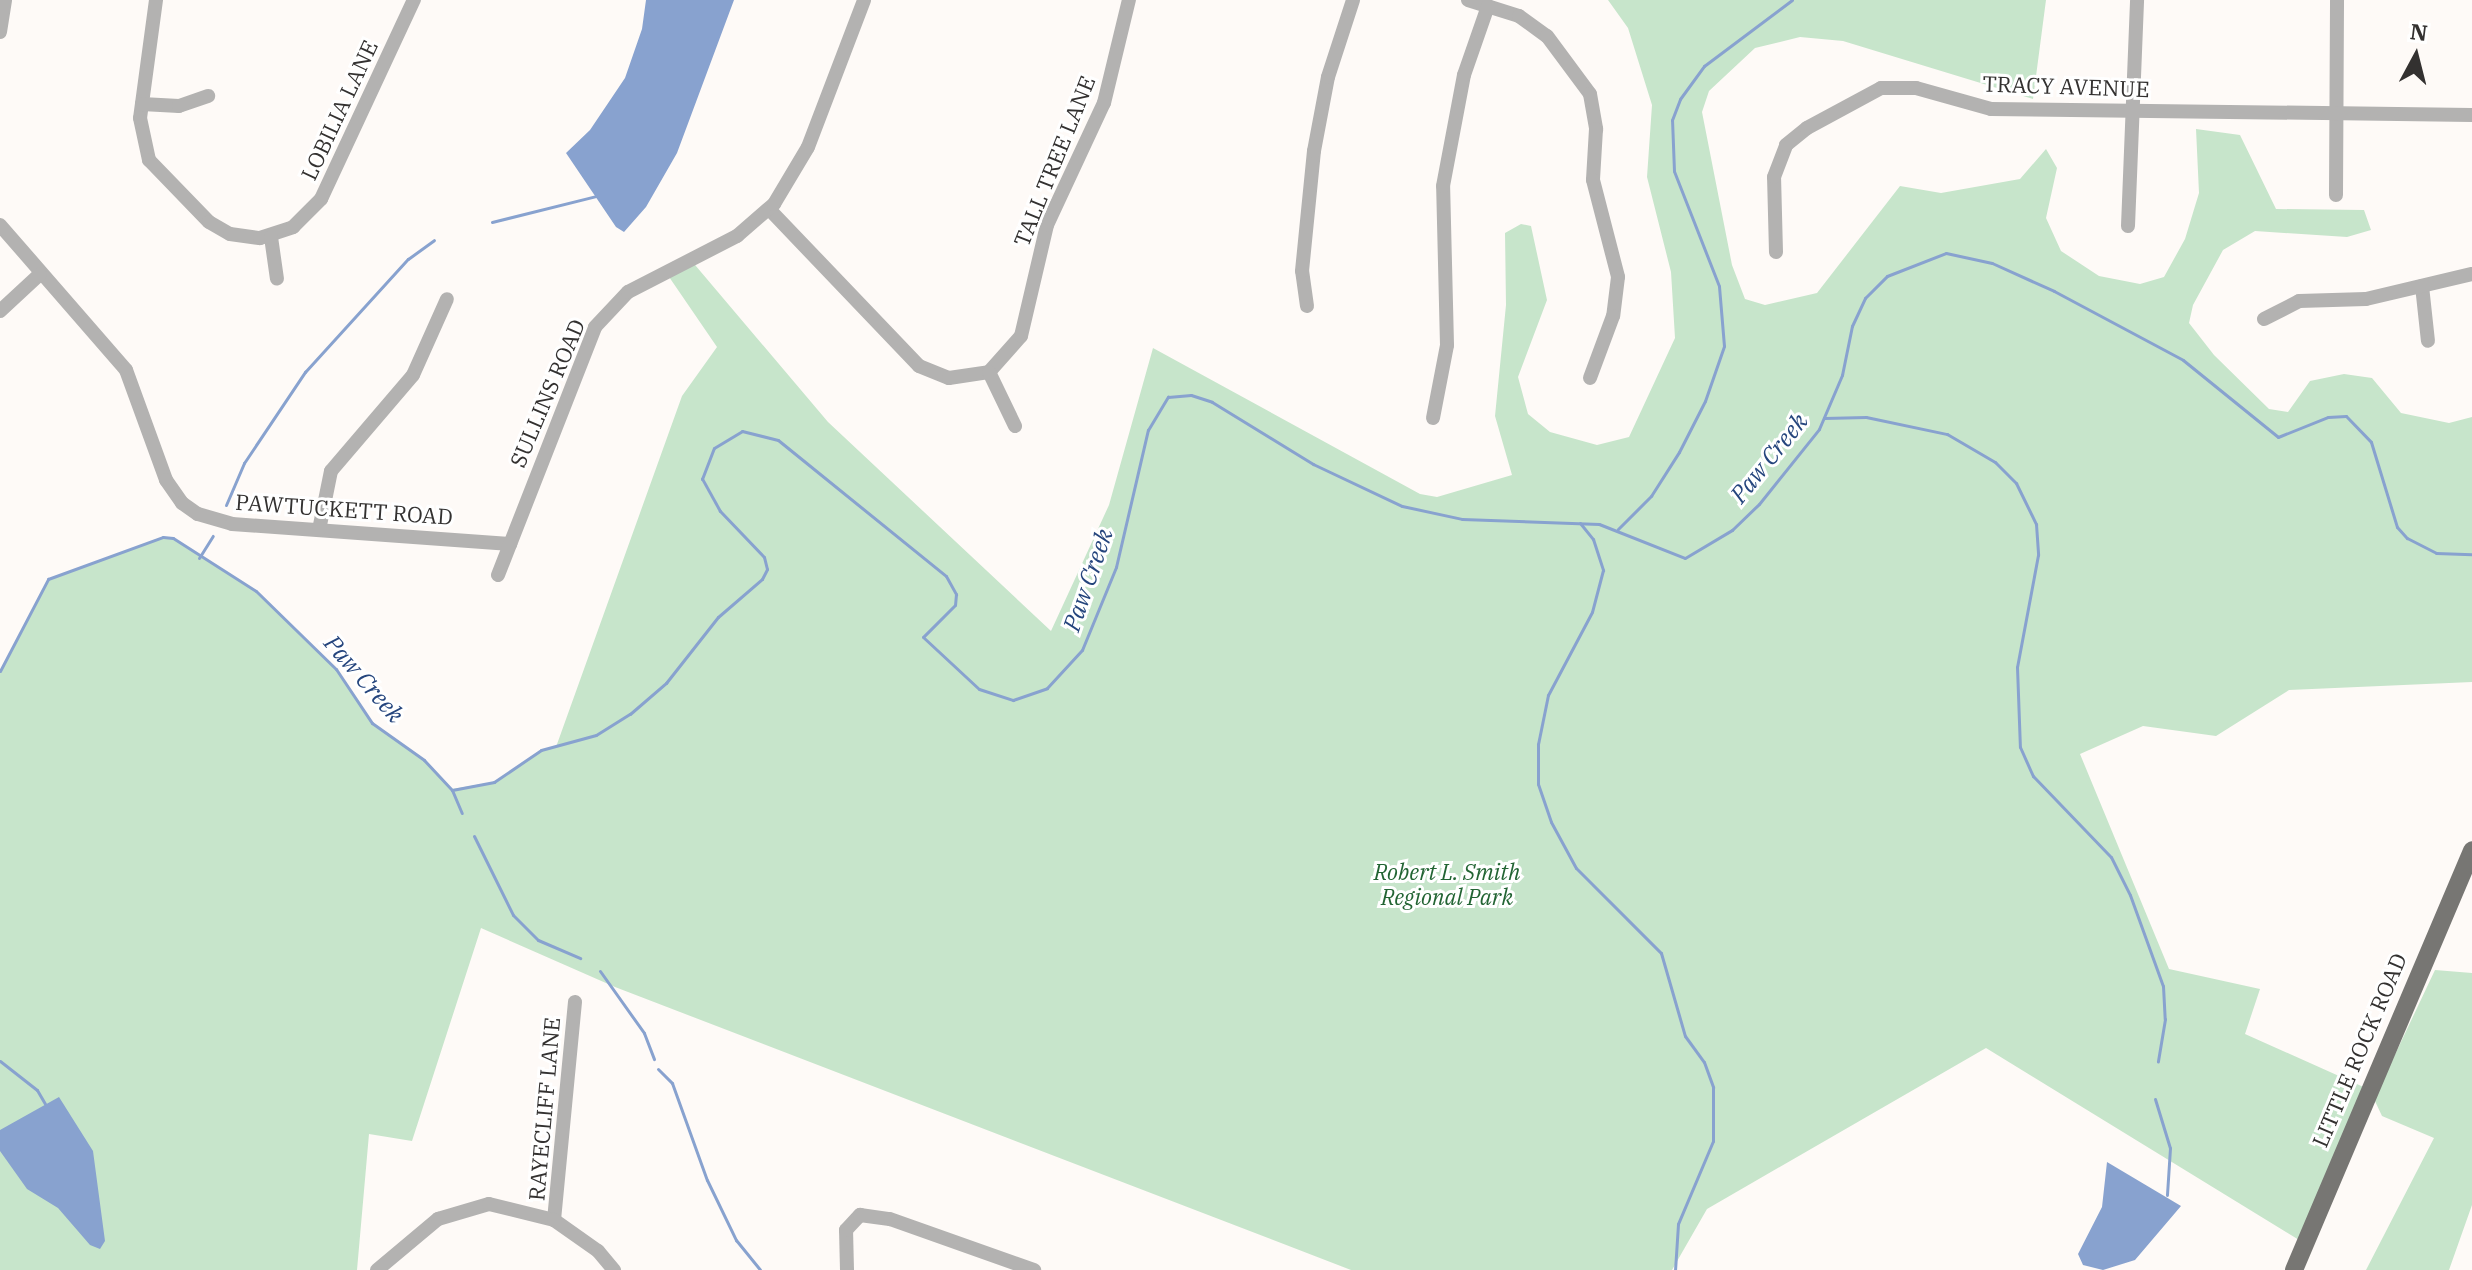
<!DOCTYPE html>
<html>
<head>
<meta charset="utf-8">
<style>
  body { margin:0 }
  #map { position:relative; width:2472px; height:1270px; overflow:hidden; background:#fefaf7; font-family:"IBM Plex Serif",serif }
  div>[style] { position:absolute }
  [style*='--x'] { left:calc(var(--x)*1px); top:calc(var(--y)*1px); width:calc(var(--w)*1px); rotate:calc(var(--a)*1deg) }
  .green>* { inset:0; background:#c7e5cb }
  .water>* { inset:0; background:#88a2cf }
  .stream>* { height:3px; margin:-1.5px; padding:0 1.5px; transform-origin:1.5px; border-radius:1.5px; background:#88a2cf }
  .minor>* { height:14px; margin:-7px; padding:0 7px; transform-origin:7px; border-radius:7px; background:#b3b2b1 }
  .major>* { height:18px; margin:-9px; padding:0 9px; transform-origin:9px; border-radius:9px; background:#777673 }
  span { translate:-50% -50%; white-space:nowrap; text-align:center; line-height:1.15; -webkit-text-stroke:6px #fff; paint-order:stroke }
  .street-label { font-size:22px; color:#333130 }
  .park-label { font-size:22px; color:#226433; font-style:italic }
  .water-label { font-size:24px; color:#25457d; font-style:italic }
  .north { position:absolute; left:2376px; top:16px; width:80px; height:80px; -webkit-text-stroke:6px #fff; paint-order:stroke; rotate:7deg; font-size:22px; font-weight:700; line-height:32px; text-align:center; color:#333130 }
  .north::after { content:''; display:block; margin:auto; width:28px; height:36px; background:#333130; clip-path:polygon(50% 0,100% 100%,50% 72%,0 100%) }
</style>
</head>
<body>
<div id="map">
  <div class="green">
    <div style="clip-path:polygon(1608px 0,2046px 0,2033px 99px,1843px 41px,1800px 37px,1755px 48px,1709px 91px,1702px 112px,1732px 265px,1745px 299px,1765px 305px,1817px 293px,1900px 186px,1941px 193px,2020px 179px,2046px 149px,2057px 168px,2046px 218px,2061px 251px,2099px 276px,2140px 284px,2164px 277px,2185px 239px,2199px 193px,2196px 129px,2240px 135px,2276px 209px,2364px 210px,2371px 230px,2347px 237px,2255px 231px,2223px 250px,2193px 305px,2189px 323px,2214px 355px,2269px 409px,2288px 412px,2310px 381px,2344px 374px,2372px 378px,2401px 413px,2449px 423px,2472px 417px,2472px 682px,2289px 690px,2216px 736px,2143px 726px,2080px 754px,2169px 969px,2260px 989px,2245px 1034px,2368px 1089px,2304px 1243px,1986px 1048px,1707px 1209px,1672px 1270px,1351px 1270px,615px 987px,481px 928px,412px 1141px,369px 1134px,357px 1270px,0 1270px,0 671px,48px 579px,163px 537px,173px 538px,256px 591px,336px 669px,372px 723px,424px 760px,452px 789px,494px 782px,541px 750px,556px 747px,682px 396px,717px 347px,665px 271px,690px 259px,828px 422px,1051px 631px,1109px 505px,1153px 348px,1420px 494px,1437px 497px,1512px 475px,1495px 416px,1506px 305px,1505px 233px,1521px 224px,1531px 226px,1547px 300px,1518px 377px,1528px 414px,1550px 432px,1597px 445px,1629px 437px,1675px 338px,1671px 272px,1647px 177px,1652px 105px,1628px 28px)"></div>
    <div style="clip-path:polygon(2435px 970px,2472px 973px,2472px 1205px,2449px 1270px,2366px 1270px,2434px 1138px,2382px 1116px,2374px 1099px)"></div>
  </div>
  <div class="water">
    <div style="clip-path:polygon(646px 0,734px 0,677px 153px,646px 207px,624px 232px,616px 227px,566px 153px,590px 130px,625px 78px,642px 29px)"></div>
    <div style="clip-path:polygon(59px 1097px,93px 1151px,105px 1241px,100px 1249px,90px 1245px,58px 1208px,27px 1189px,0 1151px,0 1130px)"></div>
    <div style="clip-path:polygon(2107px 1162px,2181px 1206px,2135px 1260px,2103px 1270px,2083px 1265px,2078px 1254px,2102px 1207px)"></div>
  </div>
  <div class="stream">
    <div style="--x:492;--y:222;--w:107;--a:-14"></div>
    <div style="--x:1824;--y:418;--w:42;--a:-1.4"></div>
    <div style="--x:1866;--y:417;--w:83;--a:11.9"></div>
    <div style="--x:1947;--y:434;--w:56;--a:30.3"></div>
    <div style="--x:1995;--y:462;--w:30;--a:45"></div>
    <div style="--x:2016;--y:483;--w:46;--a:64"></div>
    <div style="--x:2036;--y:524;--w:31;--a:86"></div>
    <div style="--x:2038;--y:555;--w:114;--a:100.6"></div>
    <div style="--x:2017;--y:667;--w:80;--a:87.9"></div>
    <div style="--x:2020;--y:747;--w:32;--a:66"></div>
    <div style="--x:2033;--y:776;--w:112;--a:46.1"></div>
    <div style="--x:2111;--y:857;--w:42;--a:63.4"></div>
    <div style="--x:2130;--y:895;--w:97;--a:70.1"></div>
    <div style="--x:2163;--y:986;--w:33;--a:87"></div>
    <div style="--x:2165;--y:1019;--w:43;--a:99.5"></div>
    <div style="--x:226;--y:505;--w:46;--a:-66.8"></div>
    <div style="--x:244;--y:463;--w:110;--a:-56.2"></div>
    <div style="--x:305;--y:372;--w:153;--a:-47.7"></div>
    <div style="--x:408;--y:259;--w:32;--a:-36"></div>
    <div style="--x:1580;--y:523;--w:21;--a:51"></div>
    <div style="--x:1593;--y:539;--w:33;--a:72"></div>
    <div style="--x:1603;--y:570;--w:43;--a:104.7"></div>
    <div style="--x:1592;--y:612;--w:94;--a:117.9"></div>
    <div style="--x:1548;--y:695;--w:50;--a:101.5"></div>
    <div style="--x:1538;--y:744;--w:40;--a:90"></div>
    <div style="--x:1538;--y:784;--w:40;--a:71.1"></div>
    <div style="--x:1551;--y:822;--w:52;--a:61.5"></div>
    <div style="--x:1576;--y:868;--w:120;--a:45"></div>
    <div style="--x:1661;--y:953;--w:86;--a:73.9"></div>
    <div style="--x:1685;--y:1036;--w:32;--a:54"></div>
    <div style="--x:1704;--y:1062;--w:27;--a:70"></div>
    <div style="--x:1713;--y:1087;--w:54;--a:90"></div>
    <div style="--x:1713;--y:1141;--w:90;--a:112.9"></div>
    <div style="--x:1678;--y:1224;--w:46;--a:93.7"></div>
    <div style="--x:1618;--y:529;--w:47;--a:-45"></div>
    <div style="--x:1651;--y:496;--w:52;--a:-57.5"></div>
    <div style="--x:1679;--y:452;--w:57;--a:-63"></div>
    <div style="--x:1705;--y:401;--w:58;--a:-70.9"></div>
    <div style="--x:1724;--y:346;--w:60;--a:-94.8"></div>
    <div style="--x:1719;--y:286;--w:123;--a:-111.4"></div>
    <div style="--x:1674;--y:171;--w:51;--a:-92.2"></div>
    <div style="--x:1672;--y:120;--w:22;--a:-69"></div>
    <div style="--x:1680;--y:99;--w:41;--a:-54"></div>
    <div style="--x:1704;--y:66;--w:110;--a:-36.9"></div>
    <div style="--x:199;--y:558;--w:26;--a:-58"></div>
    <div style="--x:0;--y:671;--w:104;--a:-62.4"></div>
    <div style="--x:48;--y:579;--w:122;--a:-20.1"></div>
    <div style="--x:163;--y:537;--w:10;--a:6"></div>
    <div style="--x:173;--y:538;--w:98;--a:32.6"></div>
    <div style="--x:256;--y:591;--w:112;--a:44.3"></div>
    <div style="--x:336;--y:669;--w:65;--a:56.3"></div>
    <div style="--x:372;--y:723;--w:64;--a:35.4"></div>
    <div style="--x:424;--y:760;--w:41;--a:47"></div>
    <div style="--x:452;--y:790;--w:25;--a:67"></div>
    <div style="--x:452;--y:790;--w:43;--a:-10.8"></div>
    <div style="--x:494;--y:782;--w:57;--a:-34.2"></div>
    <div style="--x:541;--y:750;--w:57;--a:-15.3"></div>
    <div style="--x:596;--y:735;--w:40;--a:-32"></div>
    <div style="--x:630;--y:714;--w:48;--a:-40.7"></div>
    <div style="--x:666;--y:683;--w:84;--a:-51.8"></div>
    <div style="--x:718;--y:617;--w:58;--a:-40.8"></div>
    <div style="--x:762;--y:579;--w:11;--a:-63"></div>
    <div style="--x:767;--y:569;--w:12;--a:-104"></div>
    <div style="--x:764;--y:557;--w:64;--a:-133.7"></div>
    <div style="--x:720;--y:511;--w:37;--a:-119"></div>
    <div style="--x:702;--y:479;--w:33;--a:-69"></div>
    <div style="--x:714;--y:448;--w:33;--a:-31"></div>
    <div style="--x:742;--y:431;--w:37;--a:14"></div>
    <div style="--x:778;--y:440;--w:216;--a:39"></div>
    <div style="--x:946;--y:576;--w:21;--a:61"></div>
    <div style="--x:956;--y:594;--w:11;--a:95"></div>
    <div style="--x:955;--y:605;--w:45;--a:135"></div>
    <div style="--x:923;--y:637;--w:76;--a:42.9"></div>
    <div style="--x:979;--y:689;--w:36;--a:18"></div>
    <div style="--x:1013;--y:700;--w:36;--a:-19"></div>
    <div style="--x:1047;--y:688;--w:52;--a:-47.4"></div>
    <div style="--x:1082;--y:650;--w:90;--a:-67.7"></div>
    <div style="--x:1116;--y:567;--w:141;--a:-76.9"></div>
    <div style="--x:1148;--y:430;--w:39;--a:-59"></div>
    <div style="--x:1168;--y:397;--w:23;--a:-5"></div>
    <div style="--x:1191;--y:395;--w:22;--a:18"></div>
    <div style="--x:1212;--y:402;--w:119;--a:31.5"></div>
    <div style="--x:1313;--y:464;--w:98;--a:25.3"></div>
    <div style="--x:1402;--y:506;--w:61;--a:12.2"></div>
    <div style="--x:1462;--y:519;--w:137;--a:2.1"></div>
    <div style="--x:1599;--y:524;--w:92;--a:21.6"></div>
    <div style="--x:1685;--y:558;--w:55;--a:-30.8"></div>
    <div style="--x:1732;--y:530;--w:37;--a:-44"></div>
    <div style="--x:1759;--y:504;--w:96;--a:-51.3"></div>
    <div style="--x:1819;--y:429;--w:59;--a:-66.9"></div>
    <div style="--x:1842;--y:375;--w:50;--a:-78.5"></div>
    <div style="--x:1852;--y:326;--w:31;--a:-65"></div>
    <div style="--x:1865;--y:298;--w:31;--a:-45"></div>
    <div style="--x:1887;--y:276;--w:63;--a:-21.3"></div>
    <div style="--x:1946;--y:253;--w:47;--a:12.3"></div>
    <div style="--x:1992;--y:263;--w:68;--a:24.3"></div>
    <div style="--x:2054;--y:291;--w:146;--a:28.1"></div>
    <div style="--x:2183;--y:360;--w:122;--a:39"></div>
    <div style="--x:2278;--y:437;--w:54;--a:-21.8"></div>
    <div style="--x:2328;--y:417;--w:18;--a:-3"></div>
    <div style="--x:2346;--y:416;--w:36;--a:46"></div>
    <div style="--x:2371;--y:442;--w:89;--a:73"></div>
    <div style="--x:2397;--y:527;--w:15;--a:48"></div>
    <div style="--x:2407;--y:538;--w:33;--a:27"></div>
    <div style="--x:2436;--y:553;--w:36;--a:2"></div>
    <div style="--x:474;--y:836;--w:88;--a:63.7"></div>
    <div style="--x:513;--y:915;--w:35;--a:45"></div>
    <div style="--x:538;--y:940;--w:46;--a:23.2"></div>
    <div style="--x:600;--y:971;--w:76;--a:54.6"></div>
    <div style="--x:644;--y:1033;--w:28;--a:69"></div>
    <div style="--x:0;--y:1061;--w:47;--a:38.1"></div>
    <div style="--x:37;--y:1090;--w:16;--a:60"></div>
    <div style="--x:658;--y:1069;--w:20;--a:45"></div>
    <div style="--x:672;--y:1083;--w:103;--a:70.2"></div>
    <div style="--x:707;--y:1180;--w:67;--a:64.2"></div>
    <div style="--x:736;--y:1240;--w:38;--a:51"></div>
    <div style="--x:2155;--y:1099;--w:51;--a:73"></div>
    <div style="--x:2170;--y:1148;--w:47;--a:93.7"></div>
  </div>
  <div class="minor">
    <div style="--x:156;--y:0;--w:119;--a:97.7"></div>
    <div style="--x:140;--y:118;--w:43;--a:77.9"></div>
    <div style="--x:149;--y:160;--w:86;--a:45.9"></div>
    <div style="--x:209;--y:222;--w:24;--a:30"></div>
    <div style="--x:230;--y:234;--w:30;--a:8"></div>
    <div style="--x:260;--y:238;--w:35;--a:-18"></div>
    <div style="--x:293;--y:227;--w:40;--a:-45"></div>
    <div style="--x:321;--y:199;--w:220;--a:-65"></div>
    <div style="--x:1468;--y:0;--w:53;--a:17.4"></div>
    <div style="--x:1519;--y:16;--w:34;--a:36"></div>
    <div style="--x:1547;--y:36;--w:72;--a:53.4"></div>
    <div style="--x:1590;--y:94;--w:36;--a:80"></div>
    <div style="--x:1596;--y:129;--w:51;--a:93.4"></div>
    <div style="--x:1593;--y:180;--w:100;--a:75.5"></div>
    <div style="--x:1618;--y:277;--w:39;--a:97"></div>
    <div style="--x:1613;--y:316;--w:66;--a:110.4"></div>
    <div style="--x:0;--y:32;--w:32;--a:-81"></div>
    <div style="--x:142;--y:104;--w:37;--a:3"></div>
    <div style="--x:179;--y:106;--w:31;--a:-19"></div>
    <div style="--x:2336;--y:195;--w:195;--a:-89.7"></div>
    <div style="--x:769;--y:209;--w:217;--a:46.3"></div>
    <div style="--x:919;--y:366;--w:32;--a:22"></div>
    <div style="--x:949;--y:378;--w:40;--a:-8.5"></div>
    <div style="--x:989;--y:372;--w:48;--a:-48.4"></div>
    <div style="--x:1021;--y:336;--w:114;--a:-76.8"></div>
    <div style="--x:1047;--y:225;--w:135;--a:-65"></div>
    <div style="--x:1104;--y:103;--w:106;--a:-76.4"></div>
    <div style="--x:0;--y:225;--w:192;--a:49"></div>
    <div style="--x:126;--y:370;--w:117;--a:70"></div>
    <div style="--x:166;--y:480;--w:28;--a:55"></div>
    <div style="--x:182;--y:503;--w:19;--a:35"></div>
    <div style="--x:198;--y:514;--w:35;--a:16"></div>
    <div style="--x:232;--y:524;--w:279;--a:4.1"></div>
    <div style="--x:2128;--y:226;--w:226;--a:-87.7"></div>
    <div style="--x:271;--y:237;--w:42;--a:81.9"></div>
    <div style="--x:1776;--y:252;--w:75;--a:-91.5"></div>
    <div style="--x:1774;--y:177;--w:34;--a:-69"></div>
    <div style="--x:1786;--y:145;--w:27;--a:-39"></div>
    <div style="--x:1807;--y:128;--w:84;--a:-28.4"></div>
    <div style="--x:1881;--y:88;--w:35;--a:0"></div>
    <div style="--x:1916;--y:88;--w:78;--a:15.6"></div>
    <div style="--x:1991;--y:109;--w:481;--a:0.7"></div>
    <div style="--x:2422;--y:286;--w:55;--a:83.8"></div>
    <div style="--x:1307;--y:306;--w:35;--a:-98"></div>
    <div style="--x:1302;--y:271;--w:121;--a:-84.3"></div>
    <div style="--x:1314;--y:151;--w:75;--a:-79.3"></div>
    <div style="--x:1328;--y:77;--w:81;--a:-72"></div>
    <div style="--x:0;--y:311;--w:54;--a:-42.8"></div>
    <div style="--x:2264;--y:319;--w:39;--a:-27"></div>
    <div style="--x:2299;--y:301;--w:67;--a:-1.7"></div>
    <div style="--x:2366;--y:299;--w:109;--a:-13.3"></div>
    <div style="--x:989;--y:372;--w:60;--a:64.3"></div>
    <div style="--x:1433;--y:418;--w:74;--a:-79.1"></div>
    <div style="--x:1447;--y:345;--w:159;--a:-91.4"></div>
    <div style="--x:1443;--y:186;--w:113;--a:-79.3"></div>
    <div style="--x:1464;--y:75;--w:73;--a:-70.8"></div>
    <div style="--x:319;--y:530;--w:60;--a:-78.5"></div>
    <div style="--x:331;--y:471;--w:126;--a:-49.5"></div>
    <div style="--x:413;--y:375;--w:83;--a:-65.9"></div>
    <div style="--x:498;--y:575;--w:266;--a:-68.6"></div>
    <div style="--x:595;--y:327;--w:48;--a:-46.7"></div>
    <div style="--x:628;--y:292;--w:123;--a:-27.2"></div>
    <div style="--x:737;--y:236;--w:49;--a:-40.9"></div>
    <div style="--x:774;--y:204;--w:66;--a:-59.2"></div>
    <div style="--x:808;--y:147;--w:157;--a:-69.1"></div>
    <div style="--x:554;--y:1220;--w:219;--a:-84.5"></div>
    <div style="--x:377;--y:1270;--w:80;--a:-39.9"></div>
    <div style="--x:438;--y:1219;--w:53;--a:-16.4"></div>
    <div style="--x:489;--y:1204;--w:67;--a:13.8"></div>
    <div style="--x:554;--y:1220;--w:54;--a:35.2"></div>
    <div style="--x:598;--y:1251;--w:25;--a:50"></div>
    <div style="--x:847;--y:1270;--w:40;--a:-91.4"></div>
    <div style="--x:846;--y:1230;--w:21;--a:-47"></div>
    <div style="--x:860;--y:1215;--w:30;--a:8"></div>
    <div style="--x:890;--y:1219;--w:153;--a:19.5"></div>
  </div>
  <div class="major">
    <div style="--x:2294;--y:1270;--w:456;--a:-67"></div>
  </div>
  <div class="street-label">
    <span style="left:2066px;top:86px;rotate:2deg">TRACY AVENUE</span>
    <span style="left:339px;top:110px;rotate:-65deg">LOBILIA LANE</span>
    <span style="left:1054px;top:161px;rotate:-68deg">TALL TREE LANE</span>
    <span style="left:547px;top:393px;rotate:-67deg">SULLINS ROAD</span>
    <span style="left:344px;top:509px;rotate:4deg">PAWTUCKETT ROAD</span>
    <span style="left:2359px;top:1050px;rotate:-67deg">LITTLE ROCK ROAD</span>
    <span style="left:544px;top:1109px;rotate:-85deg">RAYECLIFF LANE</span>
  </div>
  <div class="park-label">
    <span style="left:1447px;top:884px">Robert L. Smith<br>Regional Park</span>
  </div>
  <div class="water-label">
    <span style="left:1769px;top:458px;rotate:-51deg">Paw Creek</span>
    <span style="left:1088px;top:580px;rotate:-71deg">Paw Creek</span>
    <span style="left:364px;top:679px;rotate:49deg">Paw Creek</span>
  </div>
  <div class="north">N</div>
</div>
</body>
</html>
